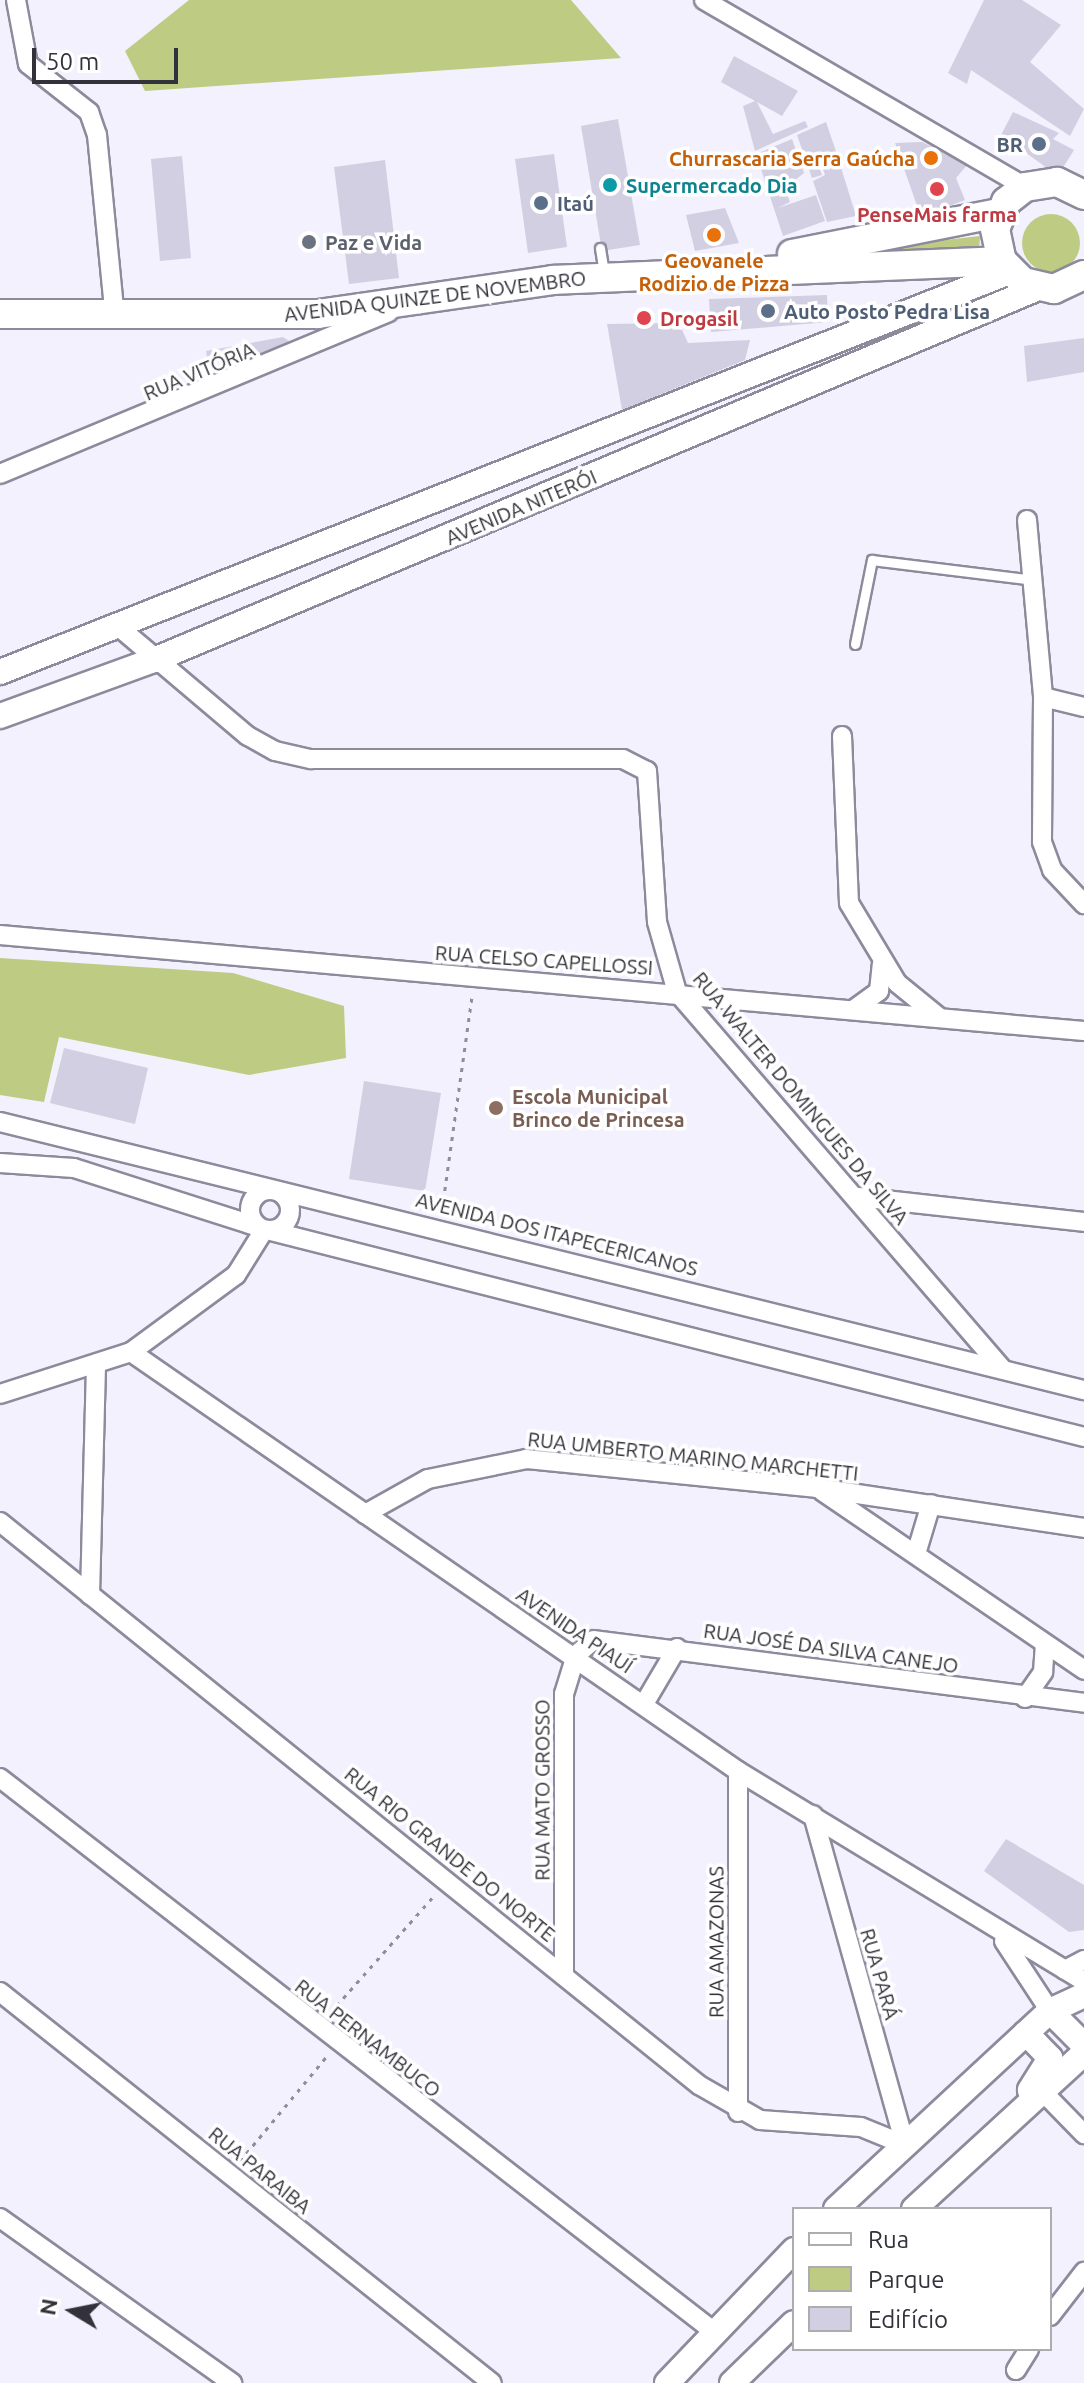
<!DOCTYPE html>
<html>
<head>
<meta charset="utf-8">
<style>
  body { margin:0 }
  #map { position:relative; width:1084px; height:2383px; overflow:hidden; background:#f2f1fd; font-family:Ubuntu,sans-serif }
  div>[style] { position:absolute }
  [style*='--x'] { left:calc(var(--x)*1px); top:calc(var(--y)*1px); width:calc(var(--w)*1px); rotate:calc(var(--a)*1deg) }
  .green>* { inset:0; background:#bdcc82 }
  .round { border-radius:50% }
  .building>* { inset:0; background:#d2cfe3 }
  .path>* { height:3px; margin-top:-1.5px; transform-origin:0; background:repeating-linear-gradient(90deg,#8f8e98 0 4px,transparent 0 10px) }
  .roads { filter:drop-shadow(2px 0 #8d8a9c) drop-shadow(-2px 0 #8d8a9c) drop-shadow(0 2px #8d8a9c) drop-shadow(0 -2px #8d8a9c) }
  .service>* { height:9px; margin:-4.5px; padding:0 4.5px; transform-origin:4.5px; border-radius:4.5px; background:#fff }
  .minor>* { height:18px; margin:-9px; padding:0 9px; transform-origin:9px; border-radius:9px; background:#fff }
  .minor>.ring { margin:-9px; padding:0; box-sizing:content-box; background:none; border:18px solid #fff; border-radius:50% }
  .secondary>* { height:24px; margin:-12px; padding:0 12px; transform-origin:12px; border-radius:12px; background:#fff }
  .primary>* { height:28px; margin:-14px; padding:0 14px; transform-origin:14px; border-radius:14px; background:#fff }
  .dots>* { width:22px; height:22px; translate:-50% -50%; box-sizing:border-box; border:4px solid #fff; border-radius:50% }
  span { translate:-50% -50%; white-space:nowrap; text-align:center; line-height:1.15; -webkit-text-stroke:7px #fff; paint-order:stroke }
  .service-label { font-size:20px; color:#4e5e75; font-weight:700 }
  .right { translate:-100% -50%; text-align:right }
  .left { translate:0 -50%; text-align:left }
  .food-label { font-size:20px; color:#c56008; font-weight:700 }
  .culture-label { font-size:20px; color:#0d838f; font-weight:700 }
  .health-label { font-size:20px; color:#be3a42; font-weight:700 }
  .worship-label { font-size:20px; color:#5b616d; font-weight:700 }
  .street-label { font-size:20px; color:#33323a }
  .education-label { font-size:20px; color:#785e54; font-weight:700 }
  .legend { position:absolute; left:792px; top:2207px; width:260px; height:144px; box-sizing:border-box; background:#fff; border:2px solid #adadb0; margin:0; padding:10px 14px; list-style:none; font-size:24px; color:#33323a }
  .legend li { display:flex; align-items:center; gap:16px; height:40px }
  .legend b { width:40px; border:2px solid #adadb0 }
  .north { position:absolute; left:32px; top:2271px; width:80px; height:80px; -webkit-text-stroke:6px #fff; paint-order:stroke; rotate:280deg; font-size:22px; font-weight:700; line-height:32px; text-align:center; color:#33323a }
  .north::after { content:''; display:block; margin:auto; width:28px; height:36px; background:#33323a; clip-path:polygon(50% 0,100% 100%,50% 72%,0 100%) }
  .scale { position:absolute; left:32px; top:48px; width:146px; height:36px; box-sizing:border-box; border:4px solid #33323a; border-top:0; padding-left:10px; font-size:24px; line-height:28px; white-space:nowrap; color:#33323a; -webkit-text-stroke:6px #fff; paint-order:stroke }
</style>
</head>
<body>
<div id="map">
  <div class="green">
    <div style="clip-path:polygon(189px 0,571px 0,621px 58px,145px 91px,125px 51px)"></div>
    <div class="round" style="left:1022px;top:214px;width:58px;height:58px"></div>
    <div style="clip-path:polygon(980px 236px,979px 253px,841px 252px)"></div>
    <div style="clip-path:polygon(0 958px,233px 973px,344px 1006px,346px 1058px,249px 1075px,59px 1037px,44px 1102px,0 1095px)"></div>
  </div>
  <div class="building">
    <div style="clip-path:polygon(984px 0,1022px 0,1061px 25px,1030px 62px,1084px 109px,1070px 136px,971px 70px,967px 84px,948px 73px)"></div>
    <div style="clip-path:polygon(734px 56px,798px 91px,782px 116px,757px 102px,773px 134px,805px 121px,808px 127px,755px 151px,743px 106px,755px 101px,721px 82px)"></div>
    <div style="clip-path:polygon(1013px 112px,1059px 133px,1053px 139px,1074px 150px,1064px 166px,1047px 168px,1001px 135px)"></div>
    <div style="clip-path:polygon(618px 119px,640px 245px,602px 251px,581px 126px)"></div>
    <div style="clip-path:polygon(826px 122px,838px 157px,818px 164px,822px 175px,812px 178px,797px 135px)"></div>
    <div style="clip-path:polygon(792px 139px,804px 173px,785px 188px,790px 202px,778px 208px,816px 195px,825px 221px,783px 236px,756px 154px)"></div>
    <div style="clip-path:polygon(922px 142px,968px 164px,956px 178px,965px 200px,921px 217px,895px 143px)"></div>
    <div style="clip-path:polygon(554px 154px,567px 247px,528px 253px,515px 159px)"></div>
    <div style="clip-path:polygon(182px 156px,191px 258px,160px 261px,151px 159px)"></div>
    <div style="clip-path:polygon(385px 160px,399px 278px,349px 284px,334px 167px)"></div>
    <div style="clip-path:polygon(839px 161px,856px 216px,827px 222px,813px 181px,825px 175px,822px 166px)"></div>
    <div style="clip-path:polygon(725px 208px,739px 243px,695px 251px,686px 215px)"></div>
    <div style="clip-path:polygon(827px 295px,828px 322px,711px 332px,709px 299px)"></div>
    <div style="clip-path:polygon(679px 323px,688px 343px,750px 340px,745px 360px,622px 410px,607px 324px)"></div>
    <div style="clip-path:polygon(283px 337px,289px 341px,283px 350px,208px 363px,206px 351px)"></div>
    <div style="clip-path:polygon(1084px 338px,1084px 372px,1027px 382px,1024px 346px)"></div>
    <div style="clip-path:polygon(64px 1048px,148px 1068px,135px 1124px,50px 1103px)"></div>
    <div style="clip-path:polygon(364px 1081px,441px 1093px,425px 1191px,349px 1179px)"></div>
    <div style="clip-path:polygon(1006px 1839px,1084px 1885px,1084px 1930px,1069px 1932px,984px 1871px)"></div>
  </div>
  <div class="path">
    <div style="--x:442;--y:1210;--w:216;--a:-82"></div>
    <div style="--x:330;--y:2013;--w:157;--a:-48.4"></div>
    <div style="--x:240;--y:2161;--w:136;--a:-50.4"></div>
  </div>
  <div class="roads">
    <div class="service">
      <div style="--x:600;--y:248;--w:25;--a:81"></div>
      <div style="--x:855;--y:644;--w:86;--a:-78.6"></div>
      <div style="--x:872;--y:560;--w:163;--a:7"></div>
    </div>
    <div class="minor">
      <div style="--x:16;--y:0;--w:65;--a:79.4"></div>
      <div style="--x:28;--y:64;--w:78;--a:38.2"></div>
      <div style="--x:89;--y:112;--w:24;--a:71"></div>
      <div style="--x:97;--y:135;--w:184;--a:84.4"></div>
      <div style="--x:704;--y:0;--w:371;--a:30.2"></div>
      <div style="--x:0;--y:474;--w:421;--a:-22.6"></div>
      <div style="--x:1027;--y:520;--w:178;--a:84.8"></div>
      <div style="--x:1043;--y:697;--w:145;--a:90.4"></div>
      <div style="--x:1042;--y:842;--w:30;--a:70"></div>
      <div style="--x:1052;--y:870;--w:47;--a:46.7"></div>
      <div style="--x:120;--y:628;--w:167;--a:40.2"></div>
      <div style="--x:248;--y:736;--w:31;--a:29"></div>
      <div style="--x:275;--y:751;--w:37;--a:13"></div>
      <div style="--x:311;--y:759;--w:312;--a:0"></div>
      <div style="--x:623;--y:759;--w:27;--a:27"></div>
      <div style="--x:647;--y:771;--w:151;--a:86.2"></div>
      <div style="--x:657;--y:922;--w:73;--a:74.1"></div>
      <div style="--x:677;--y:992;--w:496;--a:49.2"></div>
      <div style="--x:1043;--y:697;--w:42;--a:13.7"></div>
      <div style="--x:842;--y:736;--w:167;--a:87.6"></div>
      <div style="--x:849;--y:903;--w:93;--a:59"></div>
      <div style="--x:897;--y:983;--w:55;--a:39.1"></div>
      <div style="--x:0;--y:935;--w:1088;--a:5.06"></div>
      <div style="--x:853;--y:1010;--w:32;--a:-36"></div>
      <div style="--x:879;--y:991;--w:27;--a:-84"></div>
      <div style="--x:0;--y:1122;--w:1117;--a:13.89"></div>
      <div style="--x:0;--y:1163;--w:74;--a:3.9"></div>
      <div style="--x:74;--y:1168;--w:191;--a:17.7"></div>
      <div class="ring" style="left:250px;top:1190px;width:22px;height:22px"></div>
      <div style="--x:858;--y:1197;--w:227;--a:6.3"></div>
      <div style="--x:271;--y:1231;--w:839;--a:14.22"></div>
      <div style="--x:131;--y:1352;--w:738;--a:34.62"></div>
      <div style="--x:738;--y:1771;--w:405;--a:31.3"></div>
      <div style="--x:0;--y:1394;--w:138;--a:-17.8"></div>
      <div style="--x:131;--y:1352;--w:130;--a:-36.3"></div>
      <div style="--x:236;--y:1275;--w:53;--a:-58.1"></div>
      <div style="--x:822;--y:1491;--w:317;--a:34.3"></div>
      <div style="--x:365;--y:1514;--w:72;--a:-29.1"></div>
      <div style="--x:428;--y:1479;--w:100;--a:-11.5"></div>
      <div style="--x:526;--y:1459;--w:292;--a:5.7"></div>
      <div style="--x:817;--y:1488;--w:270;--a:8.5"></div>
      <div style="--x:0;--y:1522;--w:898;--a:38.85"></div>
      <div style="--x:699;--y:2085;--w:70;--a:29.8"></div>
      <div style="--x:760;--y:2120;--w:101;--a:4"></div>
      <div style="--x:861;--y:2127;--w:48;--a:22.2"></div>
      <div style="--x:916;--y:1554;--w:52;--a:-73.3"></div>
      <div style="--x:90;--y:1595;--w:228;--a:-88.5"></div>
      <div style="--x:1025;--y:1698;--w:32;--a:-55"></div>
      <div style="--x:1043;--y:1672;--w:28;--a:-86"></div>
      <div style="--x:644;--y:1704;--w:65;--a:-59.5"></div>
      <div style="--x:0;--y:1778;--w:901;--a:37.79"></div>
      <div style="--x:813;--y:1815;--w:343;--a:74.4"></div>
      <div style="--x:1004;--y:1941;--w:84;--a:56.7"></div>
      <div style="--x:1065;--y:1970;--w:21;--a:-28"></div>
      <div style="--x:564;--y:1976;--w:282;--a:-90"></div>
      <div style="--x:564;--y:1694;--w:41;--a:-72.9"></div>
      <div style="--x:576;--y:1655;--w:23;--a:-40"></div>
      <div style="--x:594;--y:1640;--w:494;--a:7.3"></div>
      <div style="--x:0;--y:1992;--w:628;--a:38.47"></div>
      <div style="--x:1043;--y:2092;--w:59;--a:45.7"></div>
      <div style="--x:738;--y:2112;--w:341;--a:-90"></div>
      <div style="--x:0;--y:2218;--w:285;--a:35.4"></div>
      <div style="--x:1050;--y:2316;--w:56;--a:-52.3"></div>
      <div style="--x:1016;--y:2370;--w:25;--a:-58"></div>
    </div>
    <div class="secondary">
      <div style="--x:0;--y:672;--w:1085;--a:-21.62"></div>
      <div style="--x:0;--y:716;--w:164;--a:-20"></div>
      <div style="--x:154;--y:660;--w:959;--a:-22.82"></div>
      <div style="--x:1050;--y:2011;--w:48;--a:45"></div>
      <div style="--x:1026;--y:2033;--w:35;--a:46"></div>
      <div style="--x:1050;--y:2058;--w:38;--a:122"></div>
      <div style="--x:836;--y:2209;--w:292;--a:-42.8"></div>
      <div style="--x:1050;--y:2011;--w:38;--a:-25"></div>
      <div style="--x:914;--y:2209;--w:231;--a:-42.5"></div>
      <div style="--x:667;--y:2383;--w:184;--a:-46.3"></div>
      <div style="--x:732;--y:2383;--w:86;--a:-44.1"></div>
    </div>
    <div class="primary">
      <div style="--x:1084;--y:195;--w:30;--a:-154"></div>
      <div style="--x:1057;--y:182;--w:32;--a:171"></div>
      <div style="--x:1025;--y:187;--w:24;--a:142"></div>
      <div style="--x:1006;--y:202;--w:29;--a:112"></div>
      <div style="--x:995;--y:229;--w:33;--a:78"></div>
      <div style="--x:1002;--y:261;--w:30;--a:45"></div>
      <div style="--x:1023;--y:282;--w:32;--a:13"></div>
      <div style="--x:1054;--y:289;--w:33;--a:-25"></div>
      <div style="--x:792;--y:254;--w:212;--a:-11.2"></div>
      <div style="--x:0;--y:314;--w:318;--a:0"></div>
      <div style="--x:318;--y:314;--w:237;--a:-8.2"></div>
      <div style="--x:553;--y:280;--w:449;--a:-2.4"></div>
    </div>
  </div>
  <div class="dots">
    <div style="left:1039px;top:144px;background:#5c6f8a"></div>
    <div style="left:931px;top:158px;background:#e8710a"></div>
    <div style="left:610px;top:185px;background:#0f9aa8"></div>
    <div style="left:937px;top:189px;background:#e0444e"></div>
    <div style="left:541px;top:203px;background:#5c6f8a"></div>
    <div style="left:714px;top:235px;background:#e8710a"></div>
    <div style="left:309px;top:242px;background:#6b7280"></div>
    <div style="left:768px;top:311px;background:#5c6f8a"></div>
    <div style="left:644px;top:318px;background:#e0444e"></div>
    <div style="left:496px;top:1108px;background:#8d6e63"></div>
  </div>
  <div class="service-label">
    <span class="right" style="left:1023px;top:144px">BR</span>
    <span class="left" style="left:557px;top:203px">Itaú</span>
    <span class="left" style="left:784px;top:311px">Auto Posto Pedra Lisa</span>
  </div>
  <div class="food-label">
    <span class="right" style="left:915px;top:158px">Churrascaria Serra Gaúcha</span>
    <span style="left:714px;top:272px">Geovanele<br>Rodizio de Pizza</span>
  </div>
  <div class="culture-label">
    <span class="left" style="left:626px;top:185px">Supermercado Dia</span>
  </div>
  <div class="health-label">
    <span style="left:937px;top:214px">PenseMais farma</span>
    <span class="left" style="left:660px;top:318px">Drogasil</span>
  </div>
  <div class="worship-label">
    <span class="left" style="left:325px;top:242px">Paz e Vida</span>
  </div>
  <div class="street-label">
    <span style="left:435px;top:296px;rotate:-7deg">AVENIDA QUINZE DE NOVEMBRO</span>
    <span style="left:199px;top:371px;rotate:-23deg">RUA VITÓRIA</span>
    <span style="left:521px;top:507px;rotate:-23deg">AVENIDA NITERÓI</span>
    <span style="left:544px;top:960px;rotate:4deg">RUA CELSO CAPELLOSSI</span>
    <span style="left:801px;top:1098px;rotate:50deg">RUA WALTER DOMINGUES DA SILVA</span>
    <span style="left:557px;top:1234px;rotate:14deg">AVENIDA DOS ITAPECERICANOS</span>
    <span style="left:693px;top:1456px;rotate:6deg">RUA UMBERTO MARINO MARCHETTI</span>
    <span style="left:575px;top:1630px;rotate:34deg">AVENIDA PIAUÍ</span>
    <span style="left:831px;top:1648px;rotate:8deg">RUA JOSÉ DA SILVA CANEJO</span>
    <span style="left:542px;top:1790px;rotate:-90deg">RUA MATO GROSSO</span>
    <span style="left:450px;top:1854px;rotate:39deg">RUA RIO GRANDE DO NORTE</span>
    <span style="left:716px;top:1942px;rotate:-90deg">RUA AMAZONAS</span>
    <span style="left:880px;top:1974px;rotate:74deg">RUA PARÁ</span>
    <span style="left:368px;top:2038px;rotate:38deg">RUA PERNAMBUCO</span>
    <span style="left:260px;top:2170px;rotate:39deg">RUA PARAIBA</span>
  </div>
  <div class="education-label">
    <span class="left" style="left:512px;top:1108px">Escola Municipal<br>Brinco de Princesa</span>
  </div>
  <ul class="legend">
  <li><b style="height:10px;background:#fff"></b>Rua</li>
  <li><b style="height:22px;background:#bdcc82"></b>Parque</li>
  <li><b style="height:22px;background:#d2cfe3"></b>Edifício</li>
  </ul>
  <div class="north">N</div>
  <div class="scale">50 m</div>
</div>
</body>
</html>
